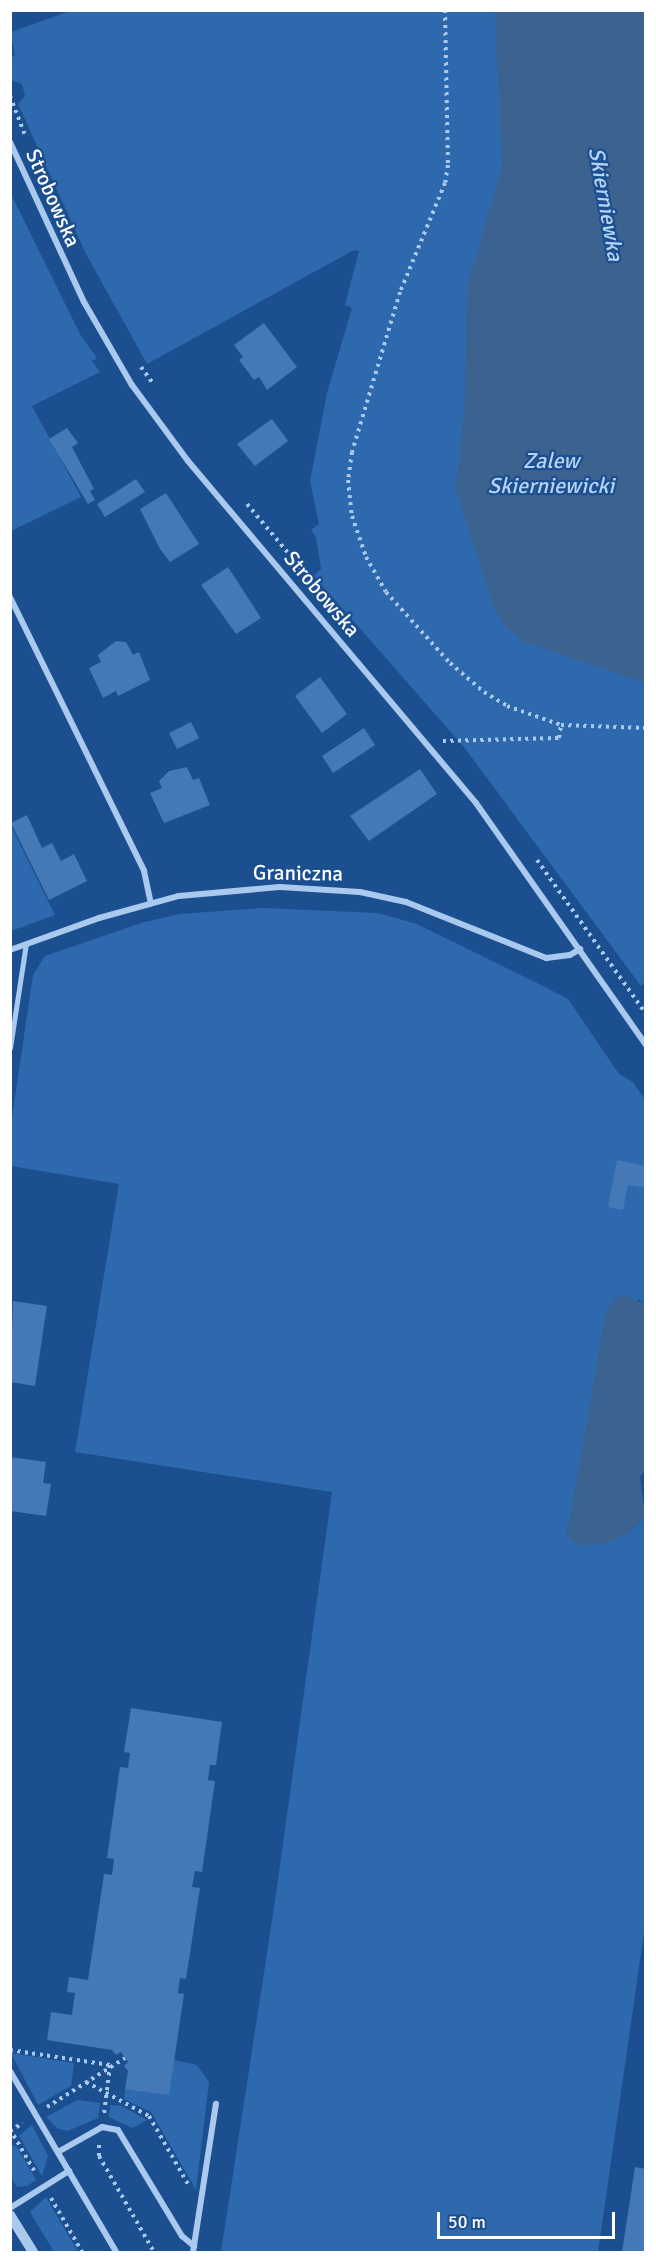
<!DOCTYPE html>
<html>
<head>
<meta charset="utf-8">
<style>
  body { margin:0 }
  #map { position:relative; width:656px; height:2263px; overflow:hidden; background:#1b4f8f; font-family:Signika,sans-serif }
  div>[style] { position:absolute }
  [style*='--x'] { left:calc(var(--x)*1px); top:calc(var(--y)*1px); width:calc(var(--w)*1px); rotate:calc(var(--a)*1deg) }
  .green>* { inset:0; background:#2e69ad }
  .water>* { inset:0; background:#3c6290 }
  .building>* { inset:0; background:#4478b7 }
  .path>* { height:4px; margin-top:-2px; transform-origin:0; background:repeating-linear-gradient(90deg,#a9c9ee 0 3px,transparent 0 7.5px) }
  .service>* { height:4.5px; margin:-2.25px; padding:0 2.25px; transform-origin:2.25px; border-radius:2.25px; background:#a9c9ee }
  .minor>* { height:6px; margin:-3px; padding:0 3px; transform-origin:3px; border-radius:3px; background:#a9c9ee }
  .tertiary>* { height:10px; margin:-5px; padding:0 5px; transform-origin:5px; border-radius:5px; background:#a9c9ee }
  span { translate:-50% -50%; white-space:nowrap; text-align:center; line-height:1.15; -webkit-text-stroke:4.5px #1b4f8f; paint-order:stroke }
  .street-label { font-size:21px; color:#fff }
  .water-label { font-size:22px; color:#b5d3f5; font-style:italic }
  .frame { position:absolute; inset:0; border:12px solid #fff; pointer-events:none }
  .scale { position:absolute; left:437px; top:2212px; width:178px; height:27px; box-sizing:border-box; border:3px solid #fff; border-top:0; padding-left:8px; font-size:18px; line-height:21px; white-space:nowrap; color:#fff; -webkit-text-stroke:4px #1b4f8f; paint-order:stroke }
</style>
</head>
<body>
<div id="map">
  <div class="green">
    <div style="clip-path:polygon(70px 11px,645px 11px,645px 983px,641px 986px,464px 747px,314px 576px,321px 569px,316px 537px,311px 530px,319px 524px,310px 481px,327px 393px,352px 308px,345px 305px,359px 251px,354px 250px,147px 364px,85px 252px,53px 181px,18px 104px,25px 96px,22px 84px,11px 80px,10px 58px,15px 55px,11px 32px)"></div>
    <div style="clip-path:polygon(10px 192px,80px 334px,97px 358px,92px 361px,100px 372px,32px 406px,81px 497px,11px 531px)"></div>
    <div style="clip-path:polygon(10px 824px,55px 915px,11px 931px,10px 931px)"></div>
    <div style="clip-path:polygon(262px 908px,378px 913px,417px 924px,541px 985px,568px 999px,619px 1074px,633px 1082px,645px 1100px,645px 1304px,638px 1299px,578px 1479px,567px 1535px,627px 1534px,645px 1516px,645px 1926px,598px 2252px,221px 2252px,275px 1901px,332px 1492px,75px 1452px,119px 1184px,11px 1166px,11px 1124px,33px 975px,45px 956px,141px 923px,179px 914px)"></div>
    <div style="clip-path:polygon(11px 2053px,74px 2063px,71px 2086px,38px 2105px)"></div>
    <div style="clip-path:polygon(174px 2060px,197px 2065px,209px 2082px,196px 2190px,151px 2112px,124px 2099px,125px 2089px)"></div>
    <div style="clip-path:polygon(77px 2100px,100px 2103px,98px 2118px,68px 2131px,58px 2129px,46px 2117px)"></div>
    <div style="clip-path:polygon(110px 2105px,122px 2106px,147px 2120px,132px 2128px,109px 2117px)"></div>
    <div style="clip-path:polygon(32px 2125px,48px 2156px,42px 2176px,19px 2136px)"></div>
    <div style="clip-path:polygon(11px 2145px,17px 2147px,36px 2180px,27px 2186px,17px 2187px,11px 2177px)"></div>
    <div style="clip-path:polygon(46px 2197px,78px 2252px,54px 2252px,30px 2212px)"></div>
  </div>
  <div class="water">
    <div style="clip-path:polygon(495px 11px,645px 11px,645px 683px,523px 641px,505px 626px,493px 605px,456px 489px,465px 401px,467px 288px,502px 166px)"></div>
    <div style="clip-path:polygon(625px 1296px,645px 1304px,646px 1470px,640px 1477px,645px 1516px,627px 1534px,603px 1544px,578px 1545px,567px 1536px,606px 1312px,616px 1298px)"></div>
  </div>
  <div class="building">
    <div style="clip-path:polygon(264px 323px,297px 367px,267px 390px,259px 377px,254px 380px,239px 360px,243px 357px,234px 345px)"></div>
    <div style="clip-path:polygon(272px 419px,288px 441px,255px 466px,237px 444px)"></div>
    <div style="clip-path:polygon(67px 428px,78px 443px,72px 447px,94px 489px,90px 491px,95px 500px,88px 504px,49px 439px)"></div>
    <div style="clip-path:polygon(136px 479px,145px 492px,105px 517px,97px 504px)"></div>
    <div style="clip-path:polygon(166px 493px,199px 544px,170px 562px,160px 549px,140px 509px)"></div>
    <div style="clip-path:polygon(228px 567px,261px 618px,236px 634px,201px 585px)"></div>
    <div style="clip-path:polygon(116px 641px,126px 642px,133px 655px,139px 652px,150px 680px,118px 696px,116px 691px,103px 698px,89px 668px,101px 662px,98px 655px)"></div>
    <div style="clip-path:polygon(320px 677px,347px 714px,322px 733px,295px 696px)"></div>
    <div style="clip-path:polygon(191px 722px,199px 738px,177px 749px,169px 733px)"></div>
    <div style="clip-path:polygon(364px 728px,375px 745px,333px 773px,322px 756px)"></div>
    <div style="clip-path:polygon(187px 767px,193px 780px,199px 778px,210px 805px,164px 823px,150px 793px,162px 788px,159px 781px,169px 771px)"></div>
    <div style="clip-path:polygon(420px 769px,437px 794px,369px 841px,350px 816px)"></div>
    <div style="clip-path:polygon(27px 815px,42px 848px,52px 843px,61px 861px,74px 854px,87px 881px,49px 900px,11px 823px)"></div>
    <div style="clip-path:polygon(617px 1160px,646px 1166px,646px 1188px,628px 1185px,623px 1210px,608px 1207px)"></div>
    <div style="clip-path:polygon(13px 1301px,47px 1306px,35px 1386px,10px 1382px)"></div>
    <div style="clip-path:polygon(10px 1457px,46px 1462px,43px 1483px,51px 1484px,46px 1516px,10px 1511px)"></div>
    <div style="clip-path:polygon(131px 1708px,222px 1722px,216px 1765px,210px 1765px,208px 1780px,215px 1781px,202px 1872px,195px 1871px,192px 1887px,200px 1888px,186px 1979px,180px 1978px,178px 1993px,184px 1994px,169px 2095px,125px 2089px,128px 2071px,124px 2066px,128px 2062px,121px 2052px,116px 2055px,112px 2050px,47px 2040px,51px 2012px,72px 2015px,75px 1993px,67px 1992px,69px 1977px,88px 1980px,104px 1874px,112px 1875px,114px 1859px,107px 1858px,120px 1767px,128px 1768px,130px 1753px,124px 1752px)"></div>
    <div style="clip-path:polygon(635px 2167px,646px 2169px,646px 2252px,622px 2252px)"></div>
  </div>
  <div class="path">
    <div style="--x:445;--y:10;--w:155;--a:88.9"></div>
    <div style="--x:448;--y:165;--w:18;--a:99"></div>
    <div style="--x:445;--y:183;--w:118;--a:112.4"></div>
    <div style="--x:400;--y:292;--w:167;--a:106.7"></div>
    <div style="--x:352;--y:452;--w:28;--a:98"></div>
    <div style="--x:348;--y:480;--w:36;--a:84"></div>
    <div style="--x:352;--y:516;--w:43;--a:71.1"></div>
    <div style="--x:366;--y:557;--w:40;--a:60.3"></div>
    <div style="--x:386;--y:592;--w:96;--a:48"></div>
    <div style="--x:450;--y:663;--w:45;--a:40.5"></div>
    <div style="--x:484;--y:692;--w:27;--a:31"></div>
    <div style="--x:507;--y:706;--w:57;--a:19.4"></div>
    <div style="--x:561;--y:725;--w:85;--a:2"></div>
    <div style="--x:10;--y:96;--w:42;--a:69"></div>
    <div style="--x:141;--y:367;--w:22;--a:54"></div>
    <div style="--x:247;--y:504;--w:116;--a:49.9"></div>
    <div style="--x:443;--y:741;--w:116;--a:-1.5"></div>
    <div style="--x:559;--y:738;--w:13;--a:-81"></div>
    <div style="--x:537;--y:860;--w:189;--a:54.7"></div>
    <div style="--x:10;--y:2050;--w:101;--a:8.5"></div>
    <div style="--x:110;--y:2065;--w:49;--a:97"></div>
    <div style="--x:86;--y:2082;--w:72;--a:28.4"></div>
    <div style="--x:149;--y:2116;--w:78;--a:60.2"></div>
    <div style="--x:47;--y:2107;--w:92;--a:-32.1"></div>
    <div style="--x:10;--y:2129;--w:52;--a:60"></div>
    <div style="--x:10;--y:2131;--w:15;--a:-32"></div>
    <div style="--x:99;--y:2145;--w:11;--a:90"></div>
    <div style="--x:99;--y:2156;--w:111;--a:60.2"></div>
    <div style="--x:51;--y:2198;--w:62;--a:60.1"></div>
  </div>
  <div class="service">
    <div style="--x:10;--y:1048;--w:105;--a:-81.3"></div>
  </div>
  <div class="minor">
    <div style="--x:10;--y:142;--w:176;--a:65.2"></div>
    <div style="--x:84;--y:302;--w:96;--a:60"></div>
    <div style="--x:132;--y:385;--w:94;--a:53.6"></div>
    <div style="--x:188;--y:461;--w:447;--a:49.9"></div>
    <div style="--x:476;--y:803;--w:296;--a:54.9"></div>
    <div style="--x:10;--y:597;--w:305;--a:63.9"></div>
    <div style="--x:144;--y:871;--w:33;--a:78"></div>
    <div style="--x:10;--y:950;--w:95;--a:-19.8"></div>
    <div style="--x:99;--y:918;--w:83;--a:-15.4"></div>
    <div style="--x:179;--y:896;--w:101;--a:-5.1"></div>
    <div style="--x:280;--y:887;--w:80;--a:3.6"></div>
    <div style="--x:360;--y:892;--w:47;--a:12.3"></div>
    <div style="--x:406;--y:902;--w:151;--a:21.8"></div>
    <div style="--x:546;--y:958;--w:24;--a:-7"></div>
    <div style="--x:570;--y:955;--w:12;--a:-31"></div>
    <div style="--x:10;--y:2071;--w:210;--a:59.6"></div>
    <div style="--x:58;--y:2152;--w:51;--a:-29.6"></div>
    <div style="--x:102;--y:2127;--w:16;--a:11"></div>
    <div style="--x:118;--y:2130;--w:124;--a:58.9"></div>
    <div style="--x:182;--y:2236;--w:16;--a:40"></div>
    <div style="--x:10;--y:2208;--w:70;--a:-32.1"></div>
    <div style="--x:193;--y:2252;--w:150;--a:-81.2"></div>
  </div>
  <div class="tertiary">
    <div style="--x:10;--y:2215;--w:44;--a:58.1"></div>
  </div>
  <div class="street-label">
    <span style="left:53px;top:198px;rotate:66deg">Strobowska</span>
    <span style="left:322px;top:594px;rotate:50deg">Strobowska</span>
    <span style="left:298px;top:873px;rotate:1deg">Graniczna</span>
  </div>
  <div class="water-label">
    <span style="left:606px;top:204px;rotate:80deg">Skierniewka</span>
    <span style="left:551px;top:473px">Zalew<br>Skierniewicki</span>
  </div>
  <div class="frame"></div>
  <div class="scale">50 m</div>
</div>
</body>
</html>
